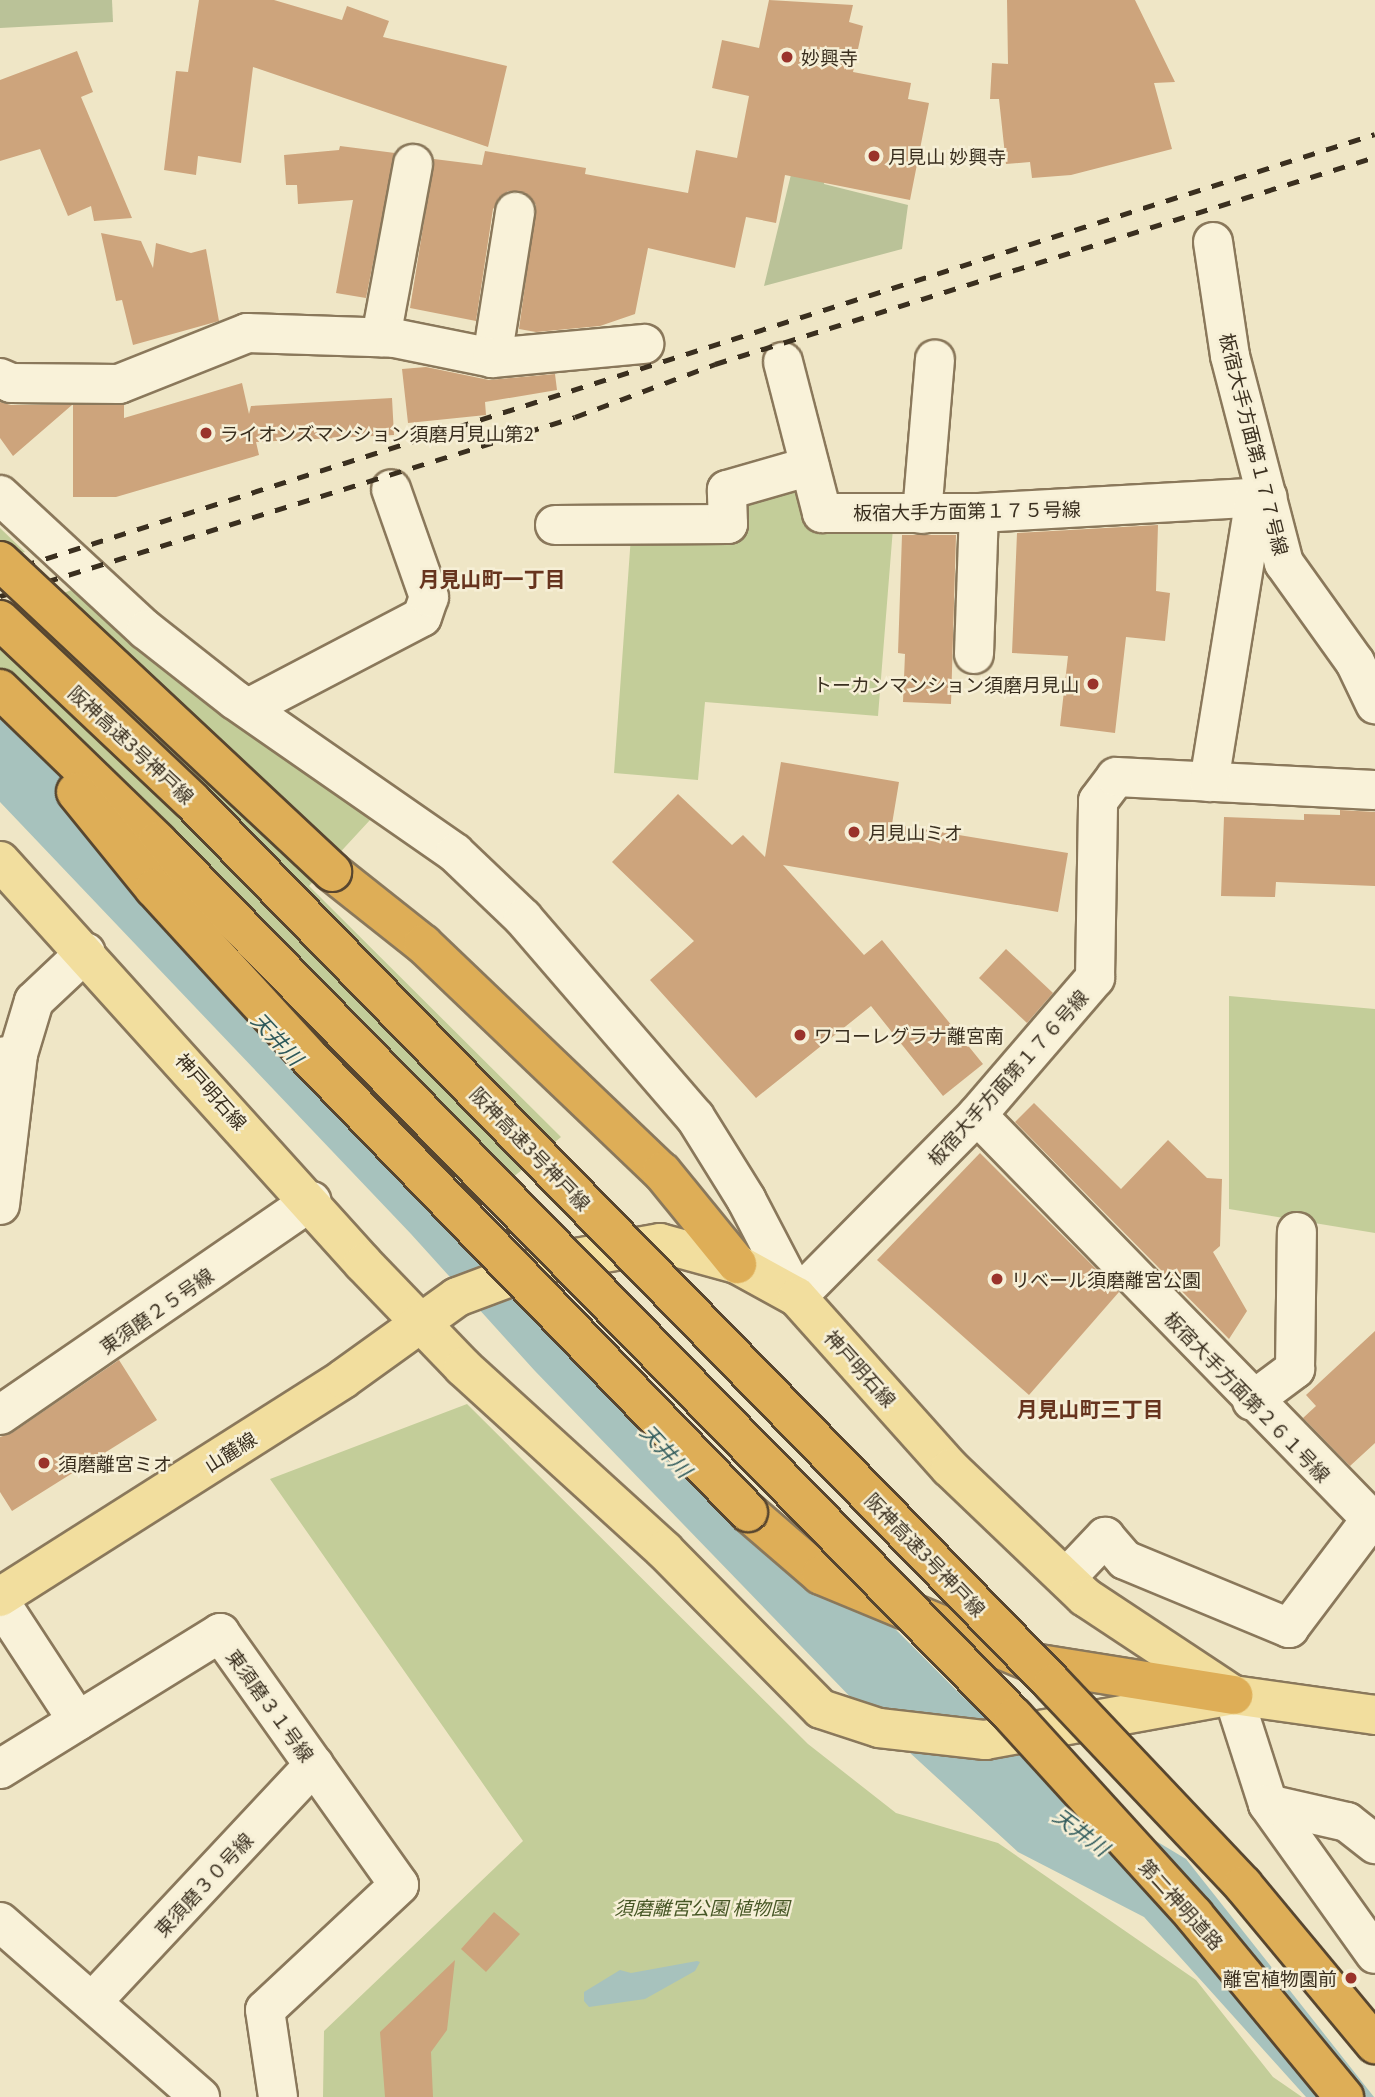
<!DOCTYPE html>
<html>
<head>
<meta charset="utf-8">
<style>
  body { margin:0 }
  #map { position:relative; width:1375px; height:2097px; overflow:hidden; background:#efe6c6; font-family:Georgia,"Noto Sans JP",serif }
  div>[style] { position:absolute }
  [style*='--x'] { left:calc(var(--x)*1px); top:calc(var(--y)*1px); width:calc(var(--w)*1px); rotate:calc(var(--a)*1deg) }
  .green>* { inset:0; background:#c3cd99 }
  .cemetery>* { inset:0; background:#bac298 }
  .water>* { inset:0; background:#a7c2bd }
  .building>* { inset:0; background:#cda47c }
  .roads { filter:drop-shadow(2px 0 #8a785b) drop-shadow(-2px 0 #8a785b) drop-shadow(0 2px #8a785b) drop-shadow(0 -2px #8a785b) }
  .minor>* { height:38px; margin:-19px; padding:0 19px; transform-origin:19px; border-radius:19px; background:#f9f2d9 }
  .major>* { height:38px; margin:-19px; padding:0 19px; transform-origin:19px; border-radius:19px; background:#f2de9e }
  .highway>* { height:38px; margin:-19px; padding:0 19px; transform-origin:19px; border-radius:19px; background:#deae57 }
  .rail>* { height:5px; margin-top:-2.5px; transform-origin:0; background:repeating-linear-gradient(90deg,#3a2f1f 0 12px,transparent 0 24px) }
  .bridges { filter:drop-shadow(2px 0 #58462f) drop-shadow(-2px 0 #58462f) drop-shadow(0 2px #58462f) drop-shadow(0 -2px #58462f) }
  .highway-bridge>* { height:38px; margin:-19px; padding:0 19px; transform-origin:19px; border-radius:19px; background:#deae57 }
  .dots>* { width:19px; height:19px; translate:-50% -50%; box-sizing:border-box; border:4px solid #f6efd6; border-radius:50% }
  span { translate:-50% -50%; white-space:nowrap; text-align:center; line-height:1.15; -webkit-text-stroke:5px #f6efd6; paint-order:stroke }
  .poi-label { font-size:19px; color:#3a2f1f }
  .left { translate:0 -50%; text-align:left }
  .right { translate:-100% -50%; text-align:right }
  .street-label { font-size:19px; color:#3a2f1f }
  .park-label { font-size:19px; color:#475726; font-style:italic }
  .neighbourhood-label { font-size:21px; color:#67341e; font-weight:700 }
  .water-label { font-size:21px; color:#2e595a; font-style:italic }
</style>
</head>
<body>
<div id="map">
  <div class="green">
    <div style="clip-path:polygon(801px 480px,893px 528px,878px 716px,705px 702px,698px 780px,614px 773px,631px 536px)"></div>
    <div style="clip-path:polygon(0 528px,25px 552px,0 560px)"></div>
    <div style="clip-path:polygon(79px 587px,370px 820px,309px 886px,561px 1137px,481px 1204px,0 699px,0 618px)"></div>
    <div style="clip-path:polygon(1229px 996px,1375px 1009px,1375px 1233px,1229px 1209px)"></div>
    <div style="clip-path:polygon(467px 1404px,808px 1744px,896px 1813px,998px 1843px,1196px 1980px,1273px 2077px,1302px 2097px,323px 2097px,324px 2031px,523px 1841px,270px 1479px)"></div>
  </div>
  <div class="cemetery">
    <div style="clip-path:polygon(0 0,112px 0,113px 22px,0 28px)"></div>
    <div style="clip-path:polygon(803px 125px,833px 131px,824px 184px,908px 205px,902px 249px,764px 286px)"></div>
  </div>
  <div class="water">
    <div style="clip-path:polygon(0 705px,591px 1324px,964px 1698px,1068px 1788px,1186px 1859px,1374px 2097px,1306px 2097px,1144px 1917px,1018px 1852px,860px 1707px,535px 1371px,411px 1234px,0 802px)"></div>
    <div style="clip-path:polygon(697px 1961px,700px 1962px,695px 1971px,645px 1999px,589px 2007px,584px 2001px,584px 1992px,620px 1970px,631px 1973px)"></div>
  </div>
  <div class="building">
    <div style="clip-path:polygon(199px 0,274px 0,342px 20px,347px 6px,389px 21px,383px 37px,507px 66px,488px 147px,253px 67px,241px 163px,198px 156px,196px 175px,164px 170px,176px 71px,188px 72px)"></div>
    <div style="clip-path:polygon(769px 0,853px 5px,849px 22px,863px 26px,853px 72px,911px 83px,908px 99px,929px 103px,910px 200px,785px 175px,776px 223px,746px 217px,735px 268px,648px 248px,635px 314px,600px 326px,536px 332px,519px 329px,536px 205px,528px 195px,508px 191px,493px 209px,476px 321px,410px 308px,434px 159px,482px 165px,485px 151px,586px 168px,585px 174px,688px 193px,696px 150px,737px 158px,749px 96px,712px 88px,722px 40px,759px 48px)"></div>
    <div style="clip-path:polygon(1007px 0,1135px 0,1175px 82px,1154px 83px,1172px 149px,1071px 175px,1032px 178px,1030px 162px,1006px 164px,999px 99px,990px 99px,992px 63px,1008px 64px)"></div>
    <div style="clip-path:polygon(77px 51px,93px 92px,81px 97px,132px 218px,94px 221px,91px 206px,68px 216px,40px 149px,0 161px,0 80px)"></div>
    <div style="clip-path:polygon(340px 146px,395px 153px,366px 298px,336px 293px,353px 200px,298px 204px,297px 185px,286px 185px,284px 155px,339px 150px)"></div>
    <div style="clip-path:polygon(101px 233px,141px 241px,153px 268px,156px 243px,191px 253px,206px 249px,219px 321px,133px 345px,122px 300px,116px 301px)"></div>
    <div style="clip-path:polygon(426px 367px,489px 380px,555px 374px,557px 390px,485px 402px,486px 415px,408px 423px,402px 369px)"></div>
    <div style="clip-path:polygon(242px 383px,249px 414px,251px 406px,392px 398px,394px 435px,256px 442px,259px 455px,116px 497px,73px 497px,73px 405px,124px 405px,124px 418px)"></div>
    <div style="clip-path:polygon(0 402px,11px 405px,72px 405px,13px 456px,0 438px)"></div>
    <div style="clip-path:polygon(1158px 525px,1156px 591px,1170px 593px,1165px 641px,1126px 637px,1115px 733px,1060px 726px,1068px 656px,1012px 653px,1017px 533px)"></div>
    <div style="clip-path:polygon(902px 535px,956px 535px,951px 704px,903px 702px,905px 654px,898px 653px)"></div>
    <div style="clip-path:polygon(781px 762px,899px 782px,892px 824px,1068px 853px,1058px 912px,783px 865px,864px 955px,882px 940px,983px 1064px,943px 1096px,871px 1006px,756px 1098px,650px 980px,694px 941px,612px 862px,678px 794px,732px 845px,743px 835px,765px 857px)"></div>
    <div style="clip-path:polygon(1340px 810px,1375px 812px,1375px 886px,1276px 882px,1275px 897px,1221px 896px,1224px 817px,1304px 820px,1304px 814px,1340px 815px)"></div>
    <div style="clip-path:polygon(1006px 949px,1053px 993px,1027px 1023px,979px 978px)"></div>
    <div style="clip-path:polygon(1034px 1103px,1121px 1189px,1168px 1140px,1207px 1178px,1222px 1179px,1220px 1246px,1213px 1252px,1247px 1311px,1229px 1339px,1015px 1122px)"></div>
    <div style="clip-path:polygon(980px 1153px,1119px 1292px,1029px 1395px,877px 1260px)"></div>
    <div style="clip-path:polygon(1375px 1331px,1375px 1443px,1350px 1466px,1303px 1418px,1316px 1406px,1306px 1395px)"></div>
    <div style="clip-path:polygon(119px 1360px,157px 1420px,12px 1511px,0 1492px,0 1437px,12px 1433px)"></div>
    <div style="clip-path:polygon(494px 1912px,520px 1934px,486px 1972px,461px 1949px)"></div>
    <div style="clip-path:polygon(455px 1960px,447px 2030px,431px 2052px,433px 2097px,385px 2097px,380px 2032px)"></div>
  </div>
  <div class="roads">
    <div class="minor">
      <div style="--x:1213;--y:242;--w:115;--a:81.5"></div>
      <div style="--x:1230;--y:356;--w:214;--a:75.4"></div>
      <div style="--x:1284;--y:563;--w:122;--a:54.4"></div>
      <div style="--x:1355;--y:662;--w:47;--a:64.5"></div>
      <div style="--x:381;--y:337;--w:176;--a:-79.5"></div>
      <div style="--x:492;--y:358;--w:148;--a:-81"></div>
      <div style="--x:783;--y:362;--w:156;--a:75.5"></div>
      <div style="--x:822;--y:513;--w:157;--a:0"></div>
      <div style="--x:979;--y:513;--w:289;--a:-3.2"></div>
      <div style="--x:0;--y:378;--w:12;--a:24"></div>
      <div style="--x:11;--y:383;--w:108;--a:0.5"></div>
      <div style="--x:119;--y:384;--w:138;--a:-21.7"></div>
      <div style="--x:247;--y:333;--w:147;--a:1.9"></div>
      <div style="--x:394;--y:338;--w:100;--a:11.5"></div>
      <div style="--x:492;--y:358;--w:153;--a:-5.3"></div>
      <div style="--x:0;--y:495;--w:199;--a:42.8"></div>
      <div style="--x:146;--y:630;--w:113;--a:38.2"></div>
      <div style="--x:235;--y:700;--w:268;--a:34.8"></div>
      <div style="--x:455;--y:853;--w:94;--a:43.7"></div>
      <div style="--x:523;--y:918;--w:263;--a:49.2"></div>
      <div style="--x:695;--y:1117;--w:97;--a:58.1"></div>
      <div style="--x:746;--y:1199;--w:110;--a:62.5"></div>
      <div style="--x:797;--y:1297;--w:256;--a:-45.3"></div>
      <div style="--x:977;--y:1115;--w:181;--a:-49.3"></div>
      <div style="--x:1095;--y:978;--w:177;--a:-89"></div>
      <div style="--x:1098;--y:801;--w:30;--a:-53"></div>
      <div style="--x:1116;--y:777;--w:259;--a:2.9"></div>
      <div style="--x:922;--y:514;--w:155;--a:-85.2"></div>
      <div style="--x:555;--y:525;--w:173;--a:-0.3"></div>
      <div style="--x:728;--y:524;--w:34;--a:-92"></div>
      <div style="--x:727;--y:490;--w:86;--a:-16.1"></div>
      <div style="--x:974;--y:654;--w:141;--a:-88"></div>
      <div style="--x:248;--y:708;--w:196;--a:-27.6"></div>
      <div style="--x:422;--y:617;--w:21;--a:-71"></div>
      <div style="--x:429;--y:597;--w:114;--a:-109.4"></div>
      <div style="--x:1209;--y:782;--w:288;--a:-80.8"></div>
      <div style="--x:0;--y:1057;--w:18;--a:-9"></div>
      <div style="--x:18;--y:1054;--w:55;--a:-73.2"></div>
      <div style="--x:34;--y:1001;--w:71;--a:-43.3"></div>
      <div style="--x:977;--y:1115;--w:570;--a:45.71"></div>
      <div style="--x:0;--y:1205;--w:152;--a:-83.2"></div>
      <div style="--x:1252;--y:1401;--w:54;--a:-36.7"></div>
      <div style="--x:1295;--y:1369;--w:137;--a:-89.2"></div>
      <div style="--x:0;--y:1415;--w:378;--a:-34.5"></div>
      <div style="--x:1066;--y:1578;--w:57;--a:-46.4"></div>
      <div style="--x:1105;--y:1537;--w:30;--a:49"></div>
      <div style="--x:1125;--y:1560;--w:178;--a:22.5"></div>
      <div style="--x:1289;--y:1628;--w:133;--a:-53"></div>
      <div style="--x:0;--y:1602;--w:142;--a:56.8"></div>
      <div style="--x:1233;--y:1695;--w:114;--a:72.2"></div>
      <div style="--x:1268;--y:1804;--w:184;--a:54.5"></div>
      <div style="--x:0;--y:1769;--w:259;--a:-31.7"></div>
      <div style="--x:220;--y:1633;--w:309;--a:54.6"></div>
      <div style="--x:399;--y:1885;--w:183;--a:137"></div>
      <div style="--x:265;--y:2010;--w:88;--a:81.5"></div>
      <div style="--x:1268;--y:1804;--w:81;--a:12.8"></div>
      <div style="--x:1347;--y:1822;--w:36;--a:38"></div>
      <div style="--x:0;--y:1922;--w:266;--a:41.2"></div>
      <div style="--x:92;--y:2002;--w:325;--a:-46.9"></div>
    </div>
    <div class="major">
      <div style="--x:0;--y:861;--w:542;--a:47.92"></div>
      <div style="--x:363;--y:1263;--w:144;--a:46.1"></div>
      <div style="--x:463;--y:1367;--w:272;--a:42.3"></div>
      <div style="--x:664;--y:1550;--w:223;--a:45.4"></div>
      <div style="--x:821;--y:1709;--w:61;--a:18.1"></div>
      <div style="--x:879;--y:1728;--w:107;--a:6.5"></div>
      <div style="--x:985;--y:1740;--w:252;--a:-10.3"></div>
      <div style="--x:1233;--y:1695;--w:143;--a:8"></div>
      <div style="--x:0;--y:1597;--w:406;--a:-32.4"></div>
      <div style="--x:343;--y:1379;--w:140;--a:-35.7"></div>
      <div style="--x:457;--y:1297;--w:97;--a:-20.5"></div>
      <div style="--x:548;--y:1263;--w:114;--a:-10.1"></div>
      <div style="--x:660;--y:1243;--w:80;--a:15.3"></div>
      <div style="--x:737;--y:1264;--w:68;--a:28.8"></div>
      <div style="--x:797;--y:1297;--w:229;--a:48.2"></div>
      <div style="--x:950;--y:1468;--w:187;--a:43.7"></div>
      <div style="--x:1085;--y:1597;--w:178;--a:33.5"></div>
    </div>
    <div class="highway">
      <div style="--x:332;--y:872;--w:116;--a:38.4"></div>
      <div style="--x:423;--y:944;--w:330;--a:43.7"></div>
      <div style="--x:662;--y:1172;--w:119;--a:50.8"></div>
      <div style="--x:748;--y:1512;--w:96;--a:40.8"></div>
      <div style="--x:821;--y:1575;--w:230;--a:22.5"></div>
      <div style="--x:1033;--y:1663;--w:203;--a:9.1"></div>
    </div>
  </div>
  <div class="rail">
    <div style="--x:0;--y:573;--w:1443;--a:-17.71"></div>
    <div style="--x:0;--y:596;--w:602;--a:-17.29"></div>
    <div style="--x:575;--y:417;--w:150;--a:-20.7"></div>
    <div style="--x:715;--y:364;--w:692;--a:-17.41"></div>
  </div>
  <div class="bridges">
    <div class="highway-bridge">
      <div style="--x:0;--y:561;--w:455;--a:43.1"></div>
      <div style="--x:0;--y:620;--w:264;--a:43.3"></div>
      <div style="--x:192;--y:801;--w:1233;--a:45.72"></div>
      <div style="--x:1053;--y:1684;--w:277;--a:46.6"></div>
      <div style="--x:1243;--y:1885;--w:207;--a:50.3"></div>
      <div style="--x:0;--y:689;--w:219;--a:44.1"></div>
      <div style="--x:157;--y:841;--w:1225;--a:45.63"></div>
      <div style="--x:1014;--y:1717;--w:268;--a:47.7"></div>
      <div style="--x:1194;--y:1915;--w:236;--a:50.5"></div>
      <div style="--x:76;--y:792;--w:124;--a:50.9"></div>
      <div style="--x:154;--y:888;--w:224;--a:47.5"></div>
      <div style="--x:305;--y:1053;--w:638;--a:46.02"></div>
    </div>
  </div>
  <div class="dots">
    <div style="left:787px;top:57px;background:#9a332b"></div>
    <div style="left:874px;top:156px;background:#9a332b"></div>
    <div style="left:206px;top:433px;background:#9a332b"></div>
    <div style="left:1093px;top:684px;background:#9a332b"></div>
    <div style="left:854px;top:832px;background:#9a332b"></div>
    <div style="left:800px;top:1035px;background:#9a332b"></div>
    <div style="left:997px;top:1279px;background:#9a332b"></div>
    <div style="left:44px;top:1463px;background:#9a332b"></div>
    <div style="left:1351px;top:1978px;background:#9a332b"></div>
  </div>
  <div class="poi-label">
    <span class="left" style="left:801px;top:57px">妙興寺</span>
    <span class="left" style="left:888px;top:156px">月見山 妙興寺</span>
    <span class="left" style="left:220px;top:433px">ライオンズマンション須磨月見山第2</span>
    <span class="right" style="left:1079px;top:684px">トーカンマンション須磨月見山</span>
    <span class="left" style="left:868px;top:832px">月見山ミオ</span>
    <span class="left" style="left:814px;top:1035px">ワコーレグラナ離宮南</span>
    <span class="left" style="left:1011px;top:1279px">リベール須磨離宮公園</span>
    <span class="left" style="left:58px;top:1463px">須磨離宮ミオ</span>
    <span class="right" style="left:1337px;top:1978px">離宮植物園前</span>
  </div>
  <div class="street-label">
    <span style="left:1255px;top:444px;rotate:76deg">板宿大手方面第１７７号線</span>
    <span style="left:967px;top:510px;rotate:-1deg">板宿大手方面第１７５号線</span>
    <span style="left:132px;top:744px;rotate:43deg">阪神高速3号神戸線</span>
    <span style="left:1007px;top:1077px;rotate:-48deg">板宿大手方面第１７６号線</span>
    <span style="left:212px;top:1091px;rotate:48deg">神戸明石線</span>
    <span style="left:531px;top:1148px;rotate:46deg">阪神高速3号神戸線</span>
    <span style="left:156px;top:1310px;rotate:-35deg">東須磨２５号線</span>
    <span style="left:861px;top:1368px;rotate:48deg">神戸明石線</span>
    <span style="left:1248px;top:1396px;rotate:46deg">板宿大手方面第２６１号線</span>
    <span style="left:230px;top:1451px;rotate:-32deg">山麓線</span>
    <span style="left:926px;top:1554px;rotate:46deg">阪神高速3号神戸線</span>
    <span style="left:271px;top:1705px;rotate:54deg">東須磨３１号線</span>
    <span style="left:203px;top:1884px;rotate:-47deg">東須磨３０号線</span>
    <span style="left:1182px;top:1904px;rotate:48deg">第二神明道路</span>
  </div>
  <div class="park-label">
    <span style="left:702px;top:1907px">須磨離宮公園 植物園</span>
  </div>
  <div class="neighbourhood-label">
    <span style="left:492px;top:578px">月見山町一丁目</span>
    <span style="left:1090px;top:1408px">月見山町三丁目</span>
  </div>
  <div class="water-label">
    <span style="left:278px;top:1038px;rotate:47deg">天井川</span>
    <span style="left:667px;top:1450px;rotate:47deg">天井川</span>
    <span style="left:1082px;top:1831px;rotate:37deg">天井川</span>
  </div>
</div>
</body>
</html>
